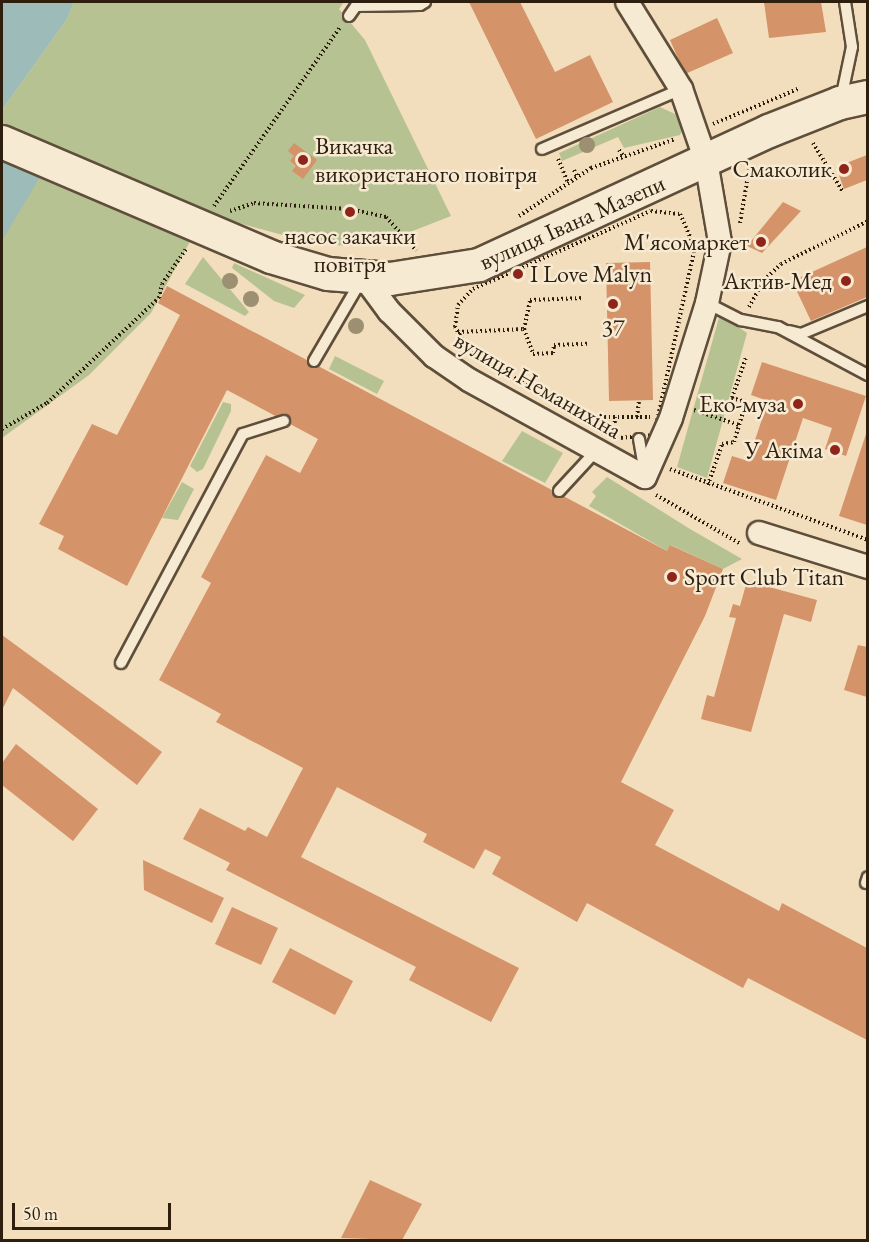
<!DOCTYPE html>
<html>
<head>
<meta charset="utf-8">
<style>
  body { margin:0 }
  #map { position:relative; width:869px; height:1242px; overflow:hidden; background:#f2debc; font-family:"EB Garamond",serif }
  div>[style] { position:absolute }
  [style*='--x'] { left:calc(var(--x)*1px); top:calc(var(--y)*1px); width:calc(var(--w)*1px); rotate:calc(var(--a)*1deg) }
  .green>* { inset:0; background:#b7c293 }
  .water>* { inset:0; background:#9dbbb8 }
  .building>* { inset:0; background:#d49369 }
  .path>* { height:4px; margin-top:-2px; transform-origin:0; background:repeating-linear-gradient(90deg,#2d1e0e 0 1.5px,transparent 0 4.5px) }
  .roads { filter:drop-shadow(2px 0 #5e4e3a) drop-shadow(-2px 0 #5e4e3a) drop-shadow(0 2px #5e4e3a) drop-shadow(0 -2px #5e4e3a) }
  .lane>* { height:10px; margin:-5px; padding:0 5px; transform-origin:5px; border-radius:5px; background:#f7ead3 }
  .street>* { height:22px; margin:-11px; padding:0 11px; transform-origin:11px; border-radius:11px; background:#f7ead3 }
  .secondary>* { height:32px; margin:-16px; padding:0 16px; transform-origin:16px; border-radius:16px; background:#f7ead3 }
  .trees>* { width:16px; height:16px; margin:-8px; border-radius:50%; background:#9c8f72 }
  .dots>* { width:16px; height:16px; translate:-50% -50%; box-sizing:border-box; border:3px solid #f7ead3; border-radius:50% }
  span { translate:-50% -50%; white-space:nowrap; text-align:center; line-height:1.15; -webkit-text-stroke:5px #f7ead3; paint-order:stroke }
  .poi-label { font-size:24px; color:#2d1e0e }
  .left { translate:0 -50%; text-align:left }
  .right { translate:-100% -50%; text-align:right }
  .street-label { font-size:24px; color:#2d1e0e }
  .frame { position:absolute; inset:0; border:3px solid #2d1e0e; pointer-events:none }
  .scale { position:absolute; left:12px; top:1203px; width:159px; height:27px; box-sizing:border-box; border:3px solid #2d1e0e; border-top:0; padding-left:8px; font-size:18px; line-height:21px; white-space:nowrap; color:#2d1e0e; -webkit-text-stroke:4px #f7ead3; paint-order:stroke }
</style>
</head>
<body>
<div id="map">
  <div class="green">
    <div style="clip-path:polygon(74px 2px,344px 2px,339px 9px,365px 40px,451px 216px,382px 243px,346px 246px,309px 242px,205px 214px,151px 313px,89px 375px,2px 438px,2px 110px,67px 19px)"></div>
    <div style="clip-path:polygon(660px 107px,675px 114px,684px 126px,680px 135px,624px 148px,618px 137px,562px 161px,559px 153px)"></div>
    <div style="clip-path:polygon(203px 257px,249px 312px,245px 316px,185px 284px)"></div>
    <div style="clip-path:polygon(234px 263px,305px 295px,294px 308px,274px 301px,232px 268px)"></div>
    <div style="clip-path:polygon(720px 314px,747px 333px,707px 478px,677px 467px)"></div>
    <div style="clip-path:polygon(335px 356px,384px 381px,377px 394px,329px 369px)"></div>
    <div style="clip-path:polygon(223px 402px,231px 404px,231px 411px,203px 469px,197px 472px,190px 466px)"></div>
    <div style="clip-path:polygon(522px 431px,563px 453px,545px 483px,502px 461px)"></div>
    <div style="clip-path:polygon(607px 477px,690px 529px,742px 559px,723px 569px,671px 545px,667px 551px,589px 506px,596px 496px,592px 492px)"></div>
    <div style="clip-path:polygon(182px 482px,194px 489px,178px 520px,162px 518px)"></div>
  </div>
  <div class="water">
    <div style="clip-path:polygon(2px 2px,74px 2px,67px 19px,2px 110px)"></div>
    <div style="clip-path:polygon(2px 129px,40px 177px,2px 241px)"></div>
  </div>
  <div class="building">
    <div style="clip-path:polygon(469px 2px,520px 2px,555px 72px,590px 55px,613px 102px,536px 139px)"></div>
    <div style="clip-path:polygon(764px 2px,821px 2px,826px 32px,769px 38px)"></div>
    <div style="clip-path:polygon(717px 18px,733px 53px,685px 74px,670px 40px)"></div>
    <div style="clip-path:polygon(294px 143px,317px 160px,303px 179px,292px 171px,296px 166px,290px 161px,294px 156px,288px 151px)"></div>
    <div style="clip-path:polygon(867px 155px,867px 180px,844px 189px,836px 167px)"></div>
    <div style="clip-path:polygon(783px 202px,801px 211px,762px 253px,747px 246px)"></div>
    <div style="clip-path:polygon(867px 247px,867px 297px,811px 321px,792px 281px)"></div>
    <div style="clip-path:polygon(650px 262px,653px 400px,609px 401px,606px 263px)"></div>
    <div style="clip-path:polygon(167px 286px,667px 551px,670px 545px,723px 569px,705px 616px,621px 782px,674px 810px,655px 845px,779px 911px,782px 903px,867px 948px,867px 1040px,748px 978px,743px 988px,587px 903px,577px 922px,492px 874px,501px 857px,485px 849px,474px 869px,423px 842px,427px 834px,337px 787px,301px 857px,519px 968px,491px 1022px,409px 980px,416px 967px,226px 870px,230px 863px,183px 839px,200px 808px,245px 831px,248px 827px,267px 837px,303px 768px,216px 722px,221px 714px,159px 680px,211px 583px,201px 577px,266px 455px,300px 473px,318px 439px,227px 390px,127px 586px,58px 549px,64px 536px,39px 524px,92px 424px,117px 435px,180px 315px,158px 303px)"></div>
    <div style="clip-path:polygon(762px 362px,866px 396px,846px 456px,825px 449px,832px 428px,803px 418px,776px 500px,723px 483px,732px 456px,748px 461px,768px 401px,751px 395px)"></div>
    <div style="clip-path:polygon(867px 431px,867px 525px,839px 516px)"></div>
    <div style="clip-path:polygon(747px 581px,817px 600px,811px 622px,784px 614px,751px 732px,701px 719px,707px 695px,714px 697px,736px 618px,729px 617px,733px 604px,740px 606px)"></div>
    <div style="clip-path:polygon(2px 635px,162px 752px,137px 785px,13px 688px,2px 710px)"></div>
    <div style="clip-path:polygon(858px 645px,867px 647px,867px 697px,844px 690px)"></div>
    <div style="clip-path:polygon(16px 744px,98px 809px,73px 841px,2px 785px,2px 763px)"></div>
    <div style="clip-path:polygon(143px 860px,224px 898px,212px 923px,144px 890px)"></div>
    <div style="clip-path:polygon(232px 907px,278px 928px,261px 965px,215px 944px)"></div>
    <div style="clip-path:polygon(290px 948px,353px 981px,335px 1015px,272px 982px)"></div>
    <div style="clip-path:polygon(370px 1180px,422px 1204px,402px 1240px,341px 1238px)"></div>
  </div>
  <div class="path">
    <div style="--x:713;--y:124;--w:92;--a:-22.4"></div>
    <div style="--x:813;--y:143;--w:57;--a:58.5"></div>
    <div style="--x:619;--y:150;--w:9;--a:54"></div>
    <div style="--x:558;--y:159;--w:26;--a:67"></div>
    <div style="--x:574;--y:170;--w:8;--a:67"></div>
    <div style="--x:214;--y:206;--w:220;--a:-54.8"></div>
    <div style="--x:230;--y:211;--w:25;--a:-18"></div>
    <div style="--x:254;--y:203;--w:95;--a:3.6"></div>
    <div style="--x:349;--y:209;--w:38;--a:12"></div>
    <div style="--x:386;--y:217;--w:45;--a:47.7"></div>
    <div style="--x:651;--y:211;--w:29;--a:6"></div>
    <div style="--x:680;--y:214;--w:36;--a:66"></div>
    <div style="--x:695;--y:247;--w:192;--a:102.3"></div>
    <div style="--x:654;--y:435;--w:38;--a:175"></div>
    <div style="--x:616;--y:438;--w:171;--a:-149.4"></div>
    <div style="--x:469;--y:351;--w:28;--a:-120"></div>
    <div style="--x:455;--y:327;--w:22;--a:-82"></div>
    <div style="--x:458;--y:305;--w:22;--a:-47"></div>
    <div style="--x:473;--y:289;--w:194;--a:-23.7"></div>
    <div style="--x:519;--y:216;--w:87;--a:-33.7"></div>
    <div style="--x:591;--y:168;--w:89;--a:-19"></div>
    <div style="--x:740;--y:223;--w:54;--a:-80.4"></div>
    <div style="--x:749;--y:307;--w:31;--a:-61"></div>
    <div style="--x:764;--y:280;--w:23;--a:-43"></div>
    <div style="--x:781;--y:264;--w:97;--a:-26.3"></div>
    <div style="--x:524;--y:329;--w:27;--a:70"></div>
    <div style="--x:533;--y:354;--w:20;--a:-3"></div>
    <div style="--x:553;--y:353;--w:8;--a:-83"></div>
    <div style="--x:554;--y:345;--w:33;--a:-2"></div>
    <div style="--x:458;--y:332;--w:66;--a:-2.6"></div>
    <div style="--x:524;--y:329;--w:30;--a:-78"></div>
    <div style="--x:530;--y:300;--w:54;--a:-2.1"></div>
    <div style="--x:694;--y:410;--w:47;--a:18.4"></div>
    <div style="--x:591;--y:413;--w:4;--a:90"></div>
    <div style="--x:591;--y:417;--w:59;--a:0"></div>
    <div style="--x:637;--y:417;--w:16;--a:-83"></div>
    <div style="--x:2;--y:429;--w:52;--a:-30"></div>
    <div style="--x:47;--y:403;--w:154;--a:-43.2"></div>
    <div style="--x:159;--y:298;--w:14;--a:-78"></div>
    <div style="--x:162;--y:284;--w:42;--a:-55.6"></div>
    <div style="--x:614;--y:436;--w:19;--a:-87"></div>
    <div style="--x:670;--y:469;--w:210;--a:19.7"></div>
    <div style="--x:708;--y:485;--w:43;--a:-71.1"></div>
    <div style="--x:722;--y:444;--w:12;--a:-9"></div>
    <div style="--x:734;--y:442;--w:42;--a:-73.3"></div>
    <div style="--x:746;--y:402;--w:15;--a:-164"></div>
    <div style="--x:732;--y:398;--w:43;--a:-71.1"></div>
    <div style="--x:656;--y:495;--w:98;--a:30"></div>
  </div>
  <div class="roads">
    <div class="lane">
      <div style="--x:349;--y:16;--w:12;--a:-55"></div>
      <div style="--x:356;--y:6;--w:64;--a:-0.9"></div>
      <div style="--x:420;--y:5;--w:6;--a:-31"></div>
      <div style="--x:841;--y:99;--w:53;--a:-78.1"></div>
      <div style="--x:852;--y:47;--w:46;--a:-98.8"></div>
      <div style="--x:542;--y:149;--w:151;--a:-23.3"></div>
      <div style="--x:707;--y:303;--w:38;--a:27"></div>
      <div style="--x:741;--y:320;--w:38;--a:11"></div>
      <div style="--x:778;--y:327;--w:102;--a:28.1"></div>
      <div style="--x:789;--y:331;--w:12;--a:14"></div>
      <div style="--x:801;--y:334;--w:73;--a:-22.7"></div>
      <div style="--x:314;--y:361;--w:95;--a:-59.7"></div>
      <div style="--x:639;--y:439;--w:29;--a:80"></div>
      <div style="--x:559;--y:491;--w:56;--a:-47.2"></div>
      <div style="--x:121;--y:663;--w:259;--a:-62"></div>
      <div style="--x:243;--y:434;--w:43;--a:-17.6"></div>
      <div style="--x:866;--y:883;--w:6;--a:-72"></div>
    </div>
    <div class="street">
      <div style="--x:363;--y:276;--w:44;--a:53.4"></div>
      <div style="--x:389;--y:311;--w:64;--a:45"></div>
      <div style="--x:434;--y:356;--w:42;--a:34.4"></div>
      <div style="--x:469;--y:380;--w:201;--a:28.9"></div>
      <div style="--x:645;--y:477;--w:64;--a:-66.2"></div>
      <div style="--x:671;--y:418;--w:121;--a:-72.6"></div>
      <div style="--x:707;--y:303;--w:62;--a:-78"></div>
      <div style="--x:720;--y:242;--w:82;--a:-99.8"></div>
      <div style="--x:706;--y:161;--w:76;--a:-109.1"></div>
      <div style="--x:681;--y:89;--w:102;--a:-121.8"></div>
      <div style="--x:759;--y:533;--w:114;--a:17.3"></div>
    </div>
    <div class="secondary">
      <div style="--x:2;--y:142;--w:293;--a:23.1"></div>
      <div style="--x:271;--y:257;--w:59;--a:16.6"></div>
      <div style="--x:328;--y:274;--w:62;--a:4.6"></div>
      <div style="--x:390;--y:279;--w:90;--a:-8.9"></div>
      <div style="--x:479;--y:265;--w:319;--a:-24.8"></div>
      <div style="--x:769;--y:131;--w:76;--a:-21.5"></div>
      <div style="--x:840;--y:103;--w:29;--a:-12"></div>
    </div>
  </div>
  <div class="trees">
    <div style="left:587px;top:145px"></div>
    <div style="left:230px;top:281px"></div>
    <div style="left:251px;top:299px"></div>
    <div style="left:356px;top:326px"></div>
  </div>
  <div class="dots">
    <div style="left:303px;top:160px;background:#8f2418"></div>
    <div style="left:844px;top:169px;background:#8f2418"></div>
    <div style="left:350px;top:212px;background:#8f2418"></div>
    <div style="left:761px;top:242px;background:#8f2418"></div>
    <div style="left:518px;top:274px;background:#8f2418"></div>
    <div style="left:846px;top:281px;background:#8f2418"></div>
    <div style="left:613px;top:304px;background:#8f2418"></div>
    <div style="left:798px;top:404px;background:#8f2418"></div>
    <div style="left:835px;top:450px;background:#8f2418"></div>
    <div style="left:672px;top:577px;background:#8f2418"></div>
  </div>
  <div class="poi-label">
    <span class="left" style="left:315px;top:160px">Викачка<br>використаного повітря</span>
    <span class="right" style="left:832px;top:169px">Смаколик</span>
    <span style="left:350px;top:250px">насос закачки<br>повітря</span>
    <span class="right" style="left:749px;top:242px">М'ясомаркет</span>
    <span class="left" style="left:530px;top:274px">I Love Malyn</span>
    <span class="right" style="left:832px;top:281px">Актив-Мед</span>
    <span style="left:613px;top:328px">37</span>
    <span class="right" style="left:786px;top:404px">Еко-муза</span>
    <span class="right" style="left:823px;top:450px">У Акіма</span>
    <span class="left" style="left:684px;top:577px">Sport Club Titan</span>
  </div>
  <div class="street-label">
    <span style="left:572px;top:222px;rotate:-24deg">вулиця Івана Мазепи</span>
    <span style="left:538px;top:385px;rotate:30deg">вулиця Неманихіна</span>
  </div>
  <div class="frame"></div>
  <div class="scale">50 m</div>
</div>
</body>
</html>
